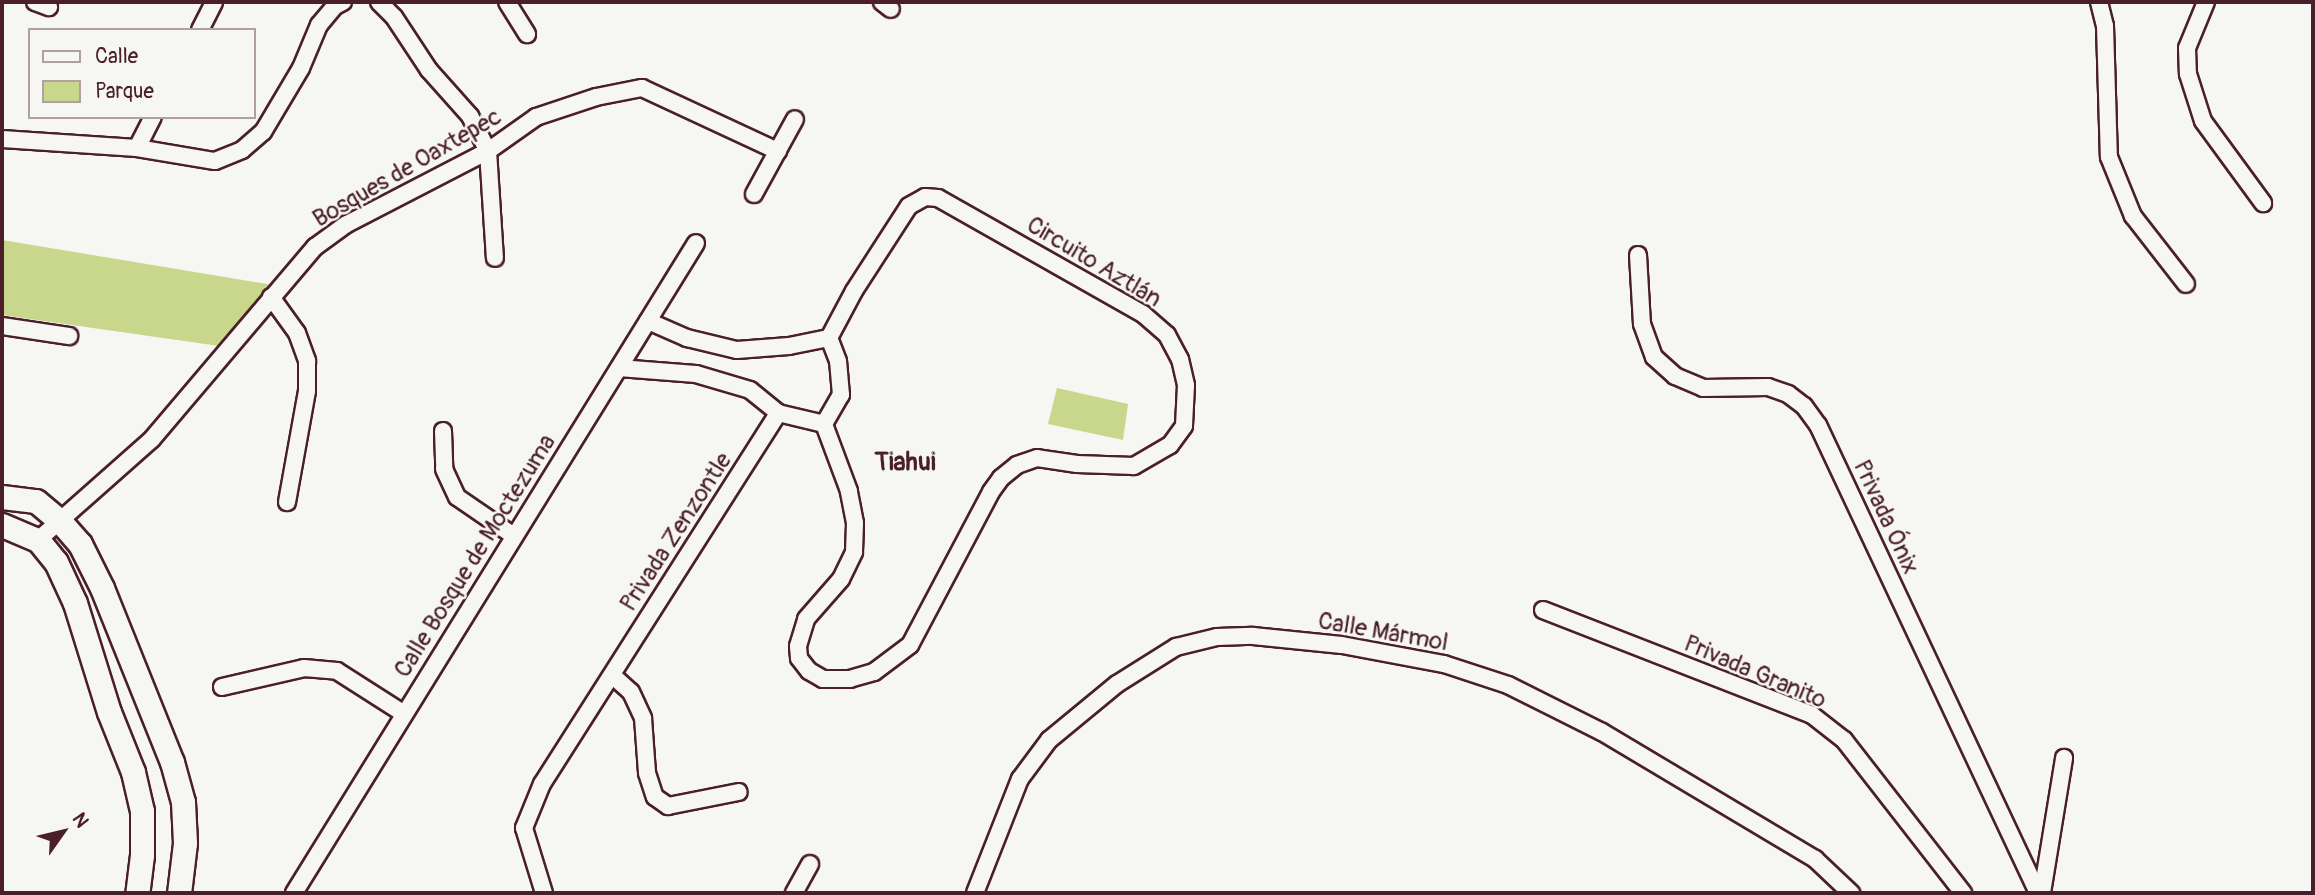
<!DOCTYPE html>
<html>
<head>
<meta charset="utf-8">
<style>
  body { margin:0 }
  #map { position:relative; width:2315px; height:895px; overflow:hidden; background:#f6f6f2; font-family:Pangolin,sans-serif }
  div>[style] { position:absolute }
  [style*='--x'] { left:calc(var(--x)*1px); top:calc(var(--y)*1px); width:calc(var(--w)*1px); rotate:calc(var(--a)*1deg) }
  .green>* { inset:0; background:#c8d78b }
  .roads { filter:drop-shadow(2px 0 #4a1f2b) drop-shadow(-2px 0 #4a1f2b) drop-shadow(0 2px #4a1f2b) drop-shadow(0 -2px #4a1f2b) }
  .street>* { height:16px; margin:-8px; padding:0 8px; transform-origin:8px; border-radius:8px; background:#f6f6f2 }
  .secondary>* { height:23px; margin:-11.5px; padding:0 11.5px; transform-origin:11.5px; border-radius:11.5px; background:#f6f6f2 }
  span { translate:-50% -50%; white-space:nowrap; text-align:center; line-height:1.15; -webkit-text-stroke:5px #f6f6f2; paint-order:stroke }
  .street-label { font-size:24px; color:#4a1f2b }
  .neighbourhood-label { font-size:26px; color:#4a1f2b; font-weight:700 }
  .frame { position:absolute; inset:0; border:4px solid #4a1f2b; pointer-events:none }
  .legend { position:absolute; left:28px; top:28px; width:228px; height:91px; box-sizing:border-box; background:#f6f6f2; border:2px solid #b1a0a2; margin:0; padding:9px 12px; list-style:none; font-size:21px; color:#4a1f2b }
  .legend li { display:flex; align-items:center; gap:14px; height:35px }
  .legend b { width:35px; border:2px solid #b1a0a2 }
  .north { position:absolute; left:28px; top:797px; width:70px; height:70px; -webkit-text-stroke:5px #f6f6f2; paint-order:stroke; rotate:56deg; font-size:19px; font-weight:700; line-height:28px; text-align:center; color:#4a1f2b }
  .north::after { content:''; display:block; margin:auto; width:24px; height:32px; background:#4a1f2b; clip-path:polygon(50% 0,100% 100%,50% 72%,0 100%) }
</style>
</head>
<body>
<div id="map">
  <div class="green">
    <div style="clip-path:polygon(2px 240px,273px 285px,219px 346px,2px 315px)"></div>
    <div style="clip-path:polygon(1057px 388px,1128px 404px,1123px 440px,1048px 424px)"></div>
  </div>
  <div class="roads">
    <div class="street">
      <div style="--x:35;--y:2;--w:15;--a:20"></div>
      <div style="--x:379;--y:2;--w:21;--a:45"></div>
      <div style="--x:394;--y:17;--w:64;--a:56.6"></div>
      <div style="--x:429;--y:70;--w:62;--a:48.3"></div>
      <div style="--x:470;--y:116;--w:39;--a:63"></div>
      <div style="--x:488;--y:151;--w:107;--a:86.3"></div>
      <div style="--x:507;--y:2;--w:38;--a:58"></div>
      <div style="--x:882;--y:2;--w:11;--a:38"></div>
      <div style="--x:2099;--y:2;--w:25;--a:76"></div>
      <div style="--x:2105;--y:26;--w:131;--a:88.3"></div>
      <div style="--x:2109;--y:157;--w:64;--a:67.9"></div>
      <div style="--x:2133;--y:216;--w:86;--a:52.1"></div>
      <div style="--x:2206;--y:2;--w:50;--a:112.4"></div>
      <div style="--x:2187;--y:48;--w:26;--a:88"></div>
      <div style="--x:2188;--y:74;--w:49;--a:72.3"></div>
      <div style="--x:2203;--y:121;--w:102;--a:53.8"></div>
      <div style="--x:200;--y:30;--w:31;--a:-63"></div>
      <div style="--x:2;--y:139;--w:135;--a:3.8"></div>
      <div style="--x:137;--y:148;--w:79;--a:9.5"></div>
      <div style="--x:215;--y:161;--w:29;--a:-22"></div>
      <div style="--x:242;--y:150;--w:28;--a:-41"></div>
      <div style="--x:263;--y:132;--w:74;--a:-59.3"></div>
      <div style="--x:301;--y:68;--w:47;--a:-67.3"></div>
      <div style="--x:319;--y:25;--w:25;--a:-50"></div>
      <div style="--x:335;--y:6;--w:9;--a:-27"></div>
      <div style="--x:137;--y:148;--w:35;--a:-63"></div>
      <div style="--x:754;--y:194;--w:85;--a:-61.3"></div>
      <div style="--x:925;--y:197;--w:13;--a:4"></div>
      <div style="--x:938;--y:198;--w:236;--a:29.5"></div>
      <div style="--x:1143;--y:314;--w:32;--a:41"></div>
      <div style="--x:1167;--y:335;--w:27;--a:62"></div>
      <div style="--x:1180;--y:359;--w:27;--a:77"></div>
      <div style="--x:1186;--y:385;--w:41;--a:92.8"></div>
      <div style="--x:1184;--y:426;--w:24;--a:126"></div>
      <div style="--x:1170;--y:445;--w:42;--a:149.7"></div>
      <div style="--x:1134;--y:466;--w:57;--a:-178"></div>
      <div style="--x:1077;--y:464;--w:40;--a:-171.5"></div>
      <div style="--x:1037;--y:458;--w:21;--a:161"></div>
      <div style="--x:1017;--y:465;--w:21;--a:141"></div>
      <div style="--x:1001;--y:478;--w:17;--a:126"></div>
      <div style="--x:991;--y:492;--w:173;--a:117.9"></div>
      <div style="--x:910;--y:645;--w:45;--a:143.1"></div>
      <div style="--x:874;--y:672;--w:25;--a:164"></div>
      <div style="--x:850;--y:679;--w:27;--a:180"></div>
      <div style="--x:823;--y:679;--w:16;--a:-150"></div>
      <div style="--x:809;--y:671;--w:16;--a:-128"></div>
      <div style="--x:799;--y:658;--w:12;--a:-95"></div>
      <div style="--x:798;--y:646;--w:28;--a:-73"></div>
      <div style="--x:806;--y:619;--w:53;--a:-48.8"></div>
      <div style="--x:841;--y:579;--w:30;--a:-64"></div>
      <div style="--x:854;--y:552;--w:29;--a:-88"></div>
      <div style="--x:855;--y:523;--w:33;--a:-101"></div>
      <div style="--x:849;--y:491;--w:72;--a:-110.5"></div>
      <div style="--x:824;--y:424;--w:34;--a:-60"></div>
      <div style="--x:841;--y:395;--w:34;--a:-95"></div>
      <div style="--x:838;--y:361;--w:25;--a:-111"></div>
      <div style="--x:829;--y:338;--w:53;--a:-62"></div>
      <div style="--x:854;--y:291;--w:101;--a:-57.1"></div>
      <div style="--x:909;--y:206;--w:18;--a:-29"></div>
      <div style="--x:1638;--y:255;--w:69;--a:86.7"></div>
      <div style="--x:1642;--y:324;--w:35;--a:70"></div>
      <div style="--x:1654;--y:357;--w:28;--a:42"></div>
      <div style="--x:1675;--y:376;--w:30;--a:23"></div>
      <div style="--x:1703;--y:388;--w:65;--a:-0.9"></div>
      <div style="--x:1768;--y:387;--w:21;--a:19"></div>
      <div style="--x:1788;--y:394;--w:20;--a:37"></div>
      <div style="--x:1804;--y:406;--w:24;--a:54"></div>
      <div style="--x:1818;--y:425;--w:517;--a:64.82"></div>
      <div style="--x:271;--y:297;--w:44;--a:54.2"></div>
      <div style="--x:297;--y:333;--w:30;--a:70"></div>
      <div style="--x:307;--y:361;--w:30;--a:90"></div>
      <div style="--x:307;--y:391;--w:113;--a:100.2"></div>
      <div style="--x:648;--y:321;--w:43;--a:23.6"></div>
      <div style="--x:687;--y:338;--w:51;--a:13.5"></div>
      <div style="--x:737;--y:350;--w:52;--a:-4.4"></div>
      <div style="--x:789;--y:346;--w:41;--a:-11.3"></div>
      <div style="--x:2;--y:326;--w:68;--a:8.5"></div>
      <div style="--x:619;--y:368;--w:77;--a:4.5"></div>
      <div style="--x:696;--y:374;--w:56;--a:16.5"></div>
      <div style="--x:750;--y:390;--w:36;--a:39"></div>
      <div style="--x:778;--y:413;--w:47;--a:13.4"></div>
      <div style="--x:443;--y:431;--w:38;--a:88"></div>
      <div style="--x:444;--y:469;--w:31;--a:65"></div>
      <div style="--x:457;--y:497;--w:69;--a:34.4"></div>
      <div style="--x:38;--y:540;--w:152;--a:-41.5"></div>
      <div style="--x:152;--y:439;--w:252;--a:-49.7"></div>
      <div style="--x:315;--y:247;--w:39;--a:-36"></div>
      <div style="--x:347;--y:224;--w:159;--a:-27.4"></div>
      <div style="--x:488;--y:151;--w:59;--a:-35.3"></div>
      <div style="--x:536;--y:117;--w:63;--a:-18.4"></div>
      <div style="--x:596;--y:97;--w:47;--a:-11.1"></div>
      <div style="--x:642;--y:88;--w:150;--a:24.9"></div>
      <div style="--x:1543;--y:610;--w:289;--a:21.3"></div>
      <div style="--x:1812;--y:715;--w:41;--a:38"></div>
      <div style="--x:1844;--y:740;--w:194;--a:52.1"></div>
      <div style="--x:612;--y:675;--w:25;--a:42"></div>
      <div style="--x:631;--y:692;--w:29;--a:65"></div>
      <div style="--x:643;--y:718;--w:55;--a:85.8"></div>
      <div style="--x:647;--y:773;--w:25;--a:72"></div>
      <div style="--x:655;--y:797;--w:16;--a:35"></div>
      <div style="--x:668;--y:806;--w:72;--a:-11.2"></div>
      <div style="--x:222;--y:687;--w:84;--a:-13"></div>
      <div style="--x:304;--y:668;--w:33;--a:5"></div>
      <div style="--x:337;--y:671;--w:78;--a:32.5"></div>
      <div style="--x:294;--y:893;--w:764;--a:-58.26"></div>
      <div style="--x:544;--y:893;--w:68;--a:-107.1"></div>
      <div style="--x:524;--y:828;--w:48;--a:-67.8"></div>
      <div style="--x:542;--y:784;--w:440;--a:-57.5"></div>
      <div style="--x:794;--y:893;--w:33;--a:-61"></div>
      <div style="--x:975;--y:893;--w:123;--a:-68.5"></div>
      <div style="--x:1020;--y:779;--w:49;--a:-53.4"></div>
      <div style="--x:1049;--y:740;--w:88;--a:-39.5"></div>
      <div style="--x:1117;--y:684;--w:70;--a:-32.1"></div>
      <div style="--x:1176;--y:647;--w:42;--a:-13.7"></div>
      <div style="--x:1217;--y:637;--w:36;--a:-2"></div>
      <div style="--x:1253;--y:636;--w:89;--a:5.8"></div>
      <div style="--x:1342;--y:645;--w:104;--a:10.6"></div>
      <div style="--x:1444;--y:664;--w:67;--a:18.2"></div>
      <div style="--x:1508;--y:685;--w:105;--a:26.6"></div>
      <div style="--x:1602;--y:732;--w:248;--a:30.8"></div>
      <div style="--x:1815;--y:859;--w:50;--a:43.4"></div>
      <div style="--x:2042;--y:893;--w:137;--a:-80.7"></div>
    </div>
    <div class="secondary">
      <div style="--x:2;--y:497;--w:34;--a:7"></div>
      <div style="--x:36;--y:501;--w:30;--a:40"></div>
      <div style="--x:59;--y:520;--w:32;--a:49"></div>
      <div style="--x:80;--y:544;--w:49;--a:63.4"></div>
      <div style="--x:102;--y:588;--w:188;--a:68.1"></div>
      <div style="--x:172;--y:762;--w:41;--a:74.6"></div>
      <div style="--x:183;--y:802;--w:41;--a:87.2"></div>
      <div style="--x:185;--y:843;--w:50;--a:96.8"></div>
      <div style="--x:2;--y:525;--w:39;--a:23"></div>
      <div style="--x:38;--y:540;--w:28;--a:51"></div>
      <div style="--x:56;--y:562;--w:45;--a:65.1"></div>
      <div style="--x:75;--y:603;--w:114;--a:72.7"></div>
      <div style="--x:109;--y:712;--w:65;--a:68.2"></div>
      <div style="--x:133;--y:772;--w:40;--a:77"></div>
      <div style="--x:142;--y:811;--w:44;--a:90"></div>
      <div style="--x:142;--y:855;--w:38;--a:97"></div>
    </div>
  </div>
  <div class="street-label">
    <span style="left:407px;top:168px;rotate:-30deg">Bosques de Oaxtepec</span>
    <span style="left:1094px;top:262px;rotate:31deg">Circuito Aztlán</span>
    <span style="left:1886px;top:517px;rotate:65deg">Privada Ónix</span>
    <span style="left:676px;top:532px;rotate:-57deg">Privada Zenzontle</span>
    <span style="left:475px;top:556px;rotate:-58deg">Calle Bosque de Moctezuma</span>
    <span style="left:1383px;top:632px;rotate:10deg">Calle Mármol</span>
    <span style="left:1755px;top:672px;rotate:23deg">Privada Granito</span>
  </div>
  <div class="neighbourhood-label">
    <span style="left:905px;top:463px">Tiahui</span>
  </div>
  <div class="frame"></div>
  <ul class="legend">
  <li><b style="height:9px;background:#f6f6f2"></b>Calle</li>
  <li><b style="height:19px;background:#c8d78b"></b>Parque</li>
  </ul>
  <div class="north">N</div>
</div>
</body>
</html>
